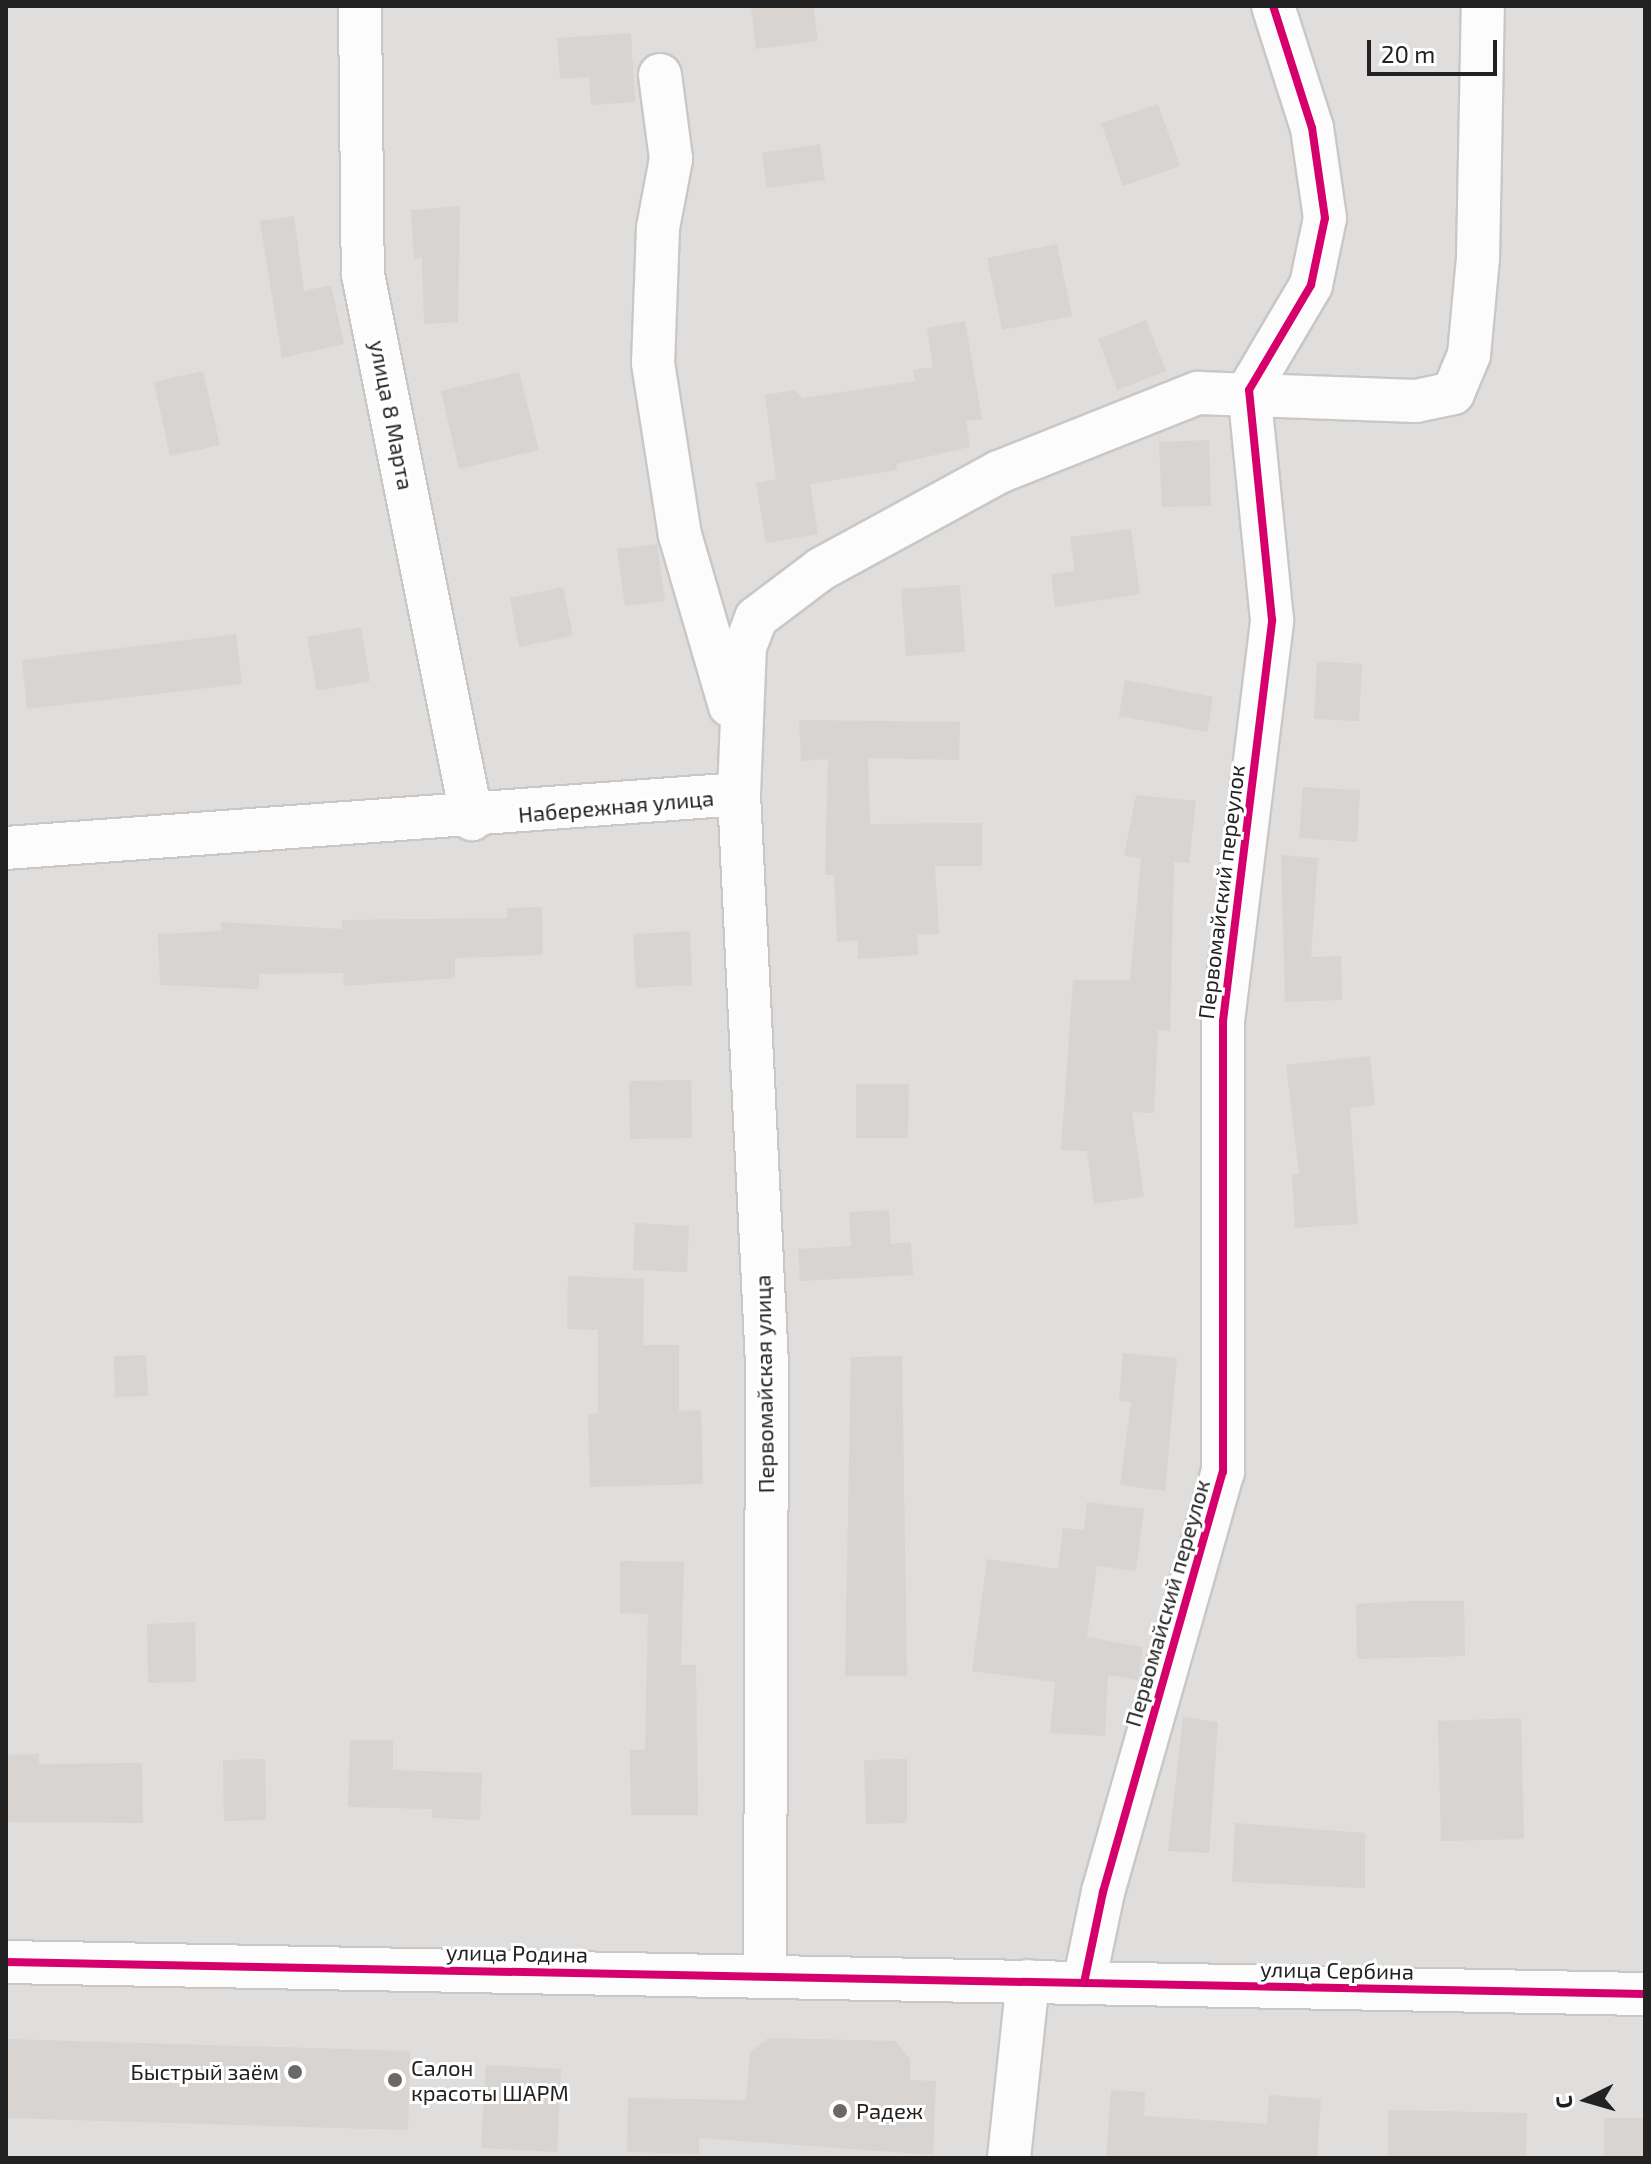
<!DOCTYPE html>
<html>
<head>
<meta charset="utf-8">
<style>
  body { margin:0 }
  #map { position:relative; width:1651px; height:2164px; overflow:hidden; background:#f0eeeb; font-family:"Exo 2",sans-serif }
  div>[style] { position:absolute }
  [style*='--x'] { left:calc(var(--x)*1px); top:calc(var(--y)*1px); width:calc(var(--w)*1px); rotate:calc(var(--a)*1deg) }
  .residential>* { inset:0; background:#dfdedc }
  .building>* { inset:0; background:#d7d4d2 }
  .roads { filter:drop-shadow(2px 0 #c9c8c7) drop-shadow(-2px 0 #c9c8c7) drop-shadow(0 2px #c9c8c7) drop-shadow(0 -2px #c9c8c7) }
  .minor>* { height:42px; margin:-21px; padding:0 21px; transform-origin:21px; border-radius:21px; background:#fdfcfc }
  .cycleway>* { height:8px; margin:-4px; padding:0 4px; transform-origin:4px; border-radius:4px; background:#d6006c }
  .dots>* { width:22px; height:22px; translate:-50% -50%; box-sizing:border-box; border:4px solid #fff; border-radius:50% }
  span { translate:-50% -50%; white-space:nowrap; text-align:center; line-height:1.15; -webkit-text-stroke:6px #fff; paint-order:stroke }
  .street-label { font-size:22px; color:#222 }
  .poi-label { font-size:22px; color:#222 }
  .left { translate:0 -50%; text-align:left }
  .right { translate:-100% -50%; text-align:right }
  .frame { position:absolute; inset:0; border:8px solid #222; pointer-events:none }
  .north { position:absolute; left:1547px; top:2060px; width:80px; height:80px; -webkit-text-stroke:6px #fff; paint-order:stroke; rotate:265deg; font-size:22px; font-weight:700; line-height:32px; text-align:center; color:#222 }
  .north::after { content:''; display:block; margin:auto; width:28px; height:36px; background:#222; clip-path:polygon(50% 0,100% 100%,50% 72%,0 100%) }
  .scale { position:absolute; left:1367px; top:40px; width:130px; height:36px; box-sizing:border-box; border:4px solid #222; border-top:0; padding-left:10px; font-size:24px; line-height:28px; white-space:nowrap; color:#222; -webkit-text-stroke:6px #fff; paint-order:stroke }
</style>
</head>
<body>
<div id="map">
  <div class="residential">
    <div style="clip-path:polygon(6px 6px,1645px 6px,1645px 2158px,6px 2158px)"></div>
  </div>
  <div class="building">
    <div style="clip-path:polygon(751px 6px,813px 6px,818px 41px,756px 49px)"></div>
    <div style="clip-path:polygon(631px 33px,635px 102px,591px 105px,589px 77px,560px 79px,557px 38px)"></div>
    <div style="clip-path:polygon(1158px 104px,1180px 166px,1123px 186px,1101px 123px)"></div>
    <div style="clip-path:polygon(820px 144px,825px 180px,767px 188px,762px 153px)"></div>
    <div style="clip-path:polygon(460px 206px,458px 322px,424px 324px,422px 258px,414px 259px,411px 210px)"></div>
    <div style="clip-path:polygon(294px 216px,304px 291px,331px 285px,344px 344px,282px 358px,260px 221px)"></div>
    <div style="clip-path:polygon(1057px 244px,1072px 316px,1002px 330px,987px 258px)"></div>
    <div style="clip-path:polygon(1146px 320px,1166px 371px,1117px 390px,1098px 339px)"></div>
    <div style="clip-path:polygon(965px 321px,982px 419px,966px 421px,970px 447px,896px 464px,897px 470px,810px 484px,818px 534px,766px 543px,756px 483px,776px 479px,765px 395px,794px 390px,803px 398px,915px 381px,913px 370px,933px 367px,927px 328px)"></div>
    <div style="clip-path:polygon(203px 371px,220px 445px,170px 456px,154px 382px)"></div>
    <div style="clip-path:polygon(519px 372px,539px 450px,459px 469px,441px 391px)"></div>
    <div style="clip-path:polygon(1209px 440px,1211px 506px,1162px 507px,1159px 442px)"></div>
    <div style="clip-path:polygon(1131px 529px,1140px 594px,1055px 607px,1051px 574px,1075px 571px,1070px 537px)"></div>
    <div style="clip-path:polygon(657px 544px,665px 601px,625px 606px,617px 549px)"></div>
    <div style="clip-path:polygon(960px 585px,965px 652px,906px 656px,901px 589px)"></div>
    <div style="clip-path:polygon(563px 587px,573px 636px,519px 647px,510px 598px)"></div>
    <div style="clip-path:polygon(361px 627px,370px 681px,317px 691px,307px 637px)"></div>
    <div style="clip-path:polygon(236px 634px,242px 684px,27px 709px,22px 660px)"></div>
    <div style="clip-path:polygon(1317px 661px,1362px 664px,1359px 721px,1314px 719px)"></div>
    <div style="clip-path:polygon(1125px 680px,1213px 697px,1207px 732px,1119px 716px)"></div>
    <div style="clip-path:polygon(799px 720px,960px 722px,959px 760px,868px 758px,870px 824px,982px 823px,982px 866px,935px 866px,939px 934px,917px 935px,918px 955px,858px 959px,858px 940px,837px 942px,834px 875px,825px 875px,828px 759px,801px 761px)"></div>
    <div style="clip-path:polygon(1303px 787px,1360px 790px,1357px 842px,1299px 838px)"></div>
    <div style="clip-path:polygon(1136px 795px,1196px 801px,1189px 863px,1174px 862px,1170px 1031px,1158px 1030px,1154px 1113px,1132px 1112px,1144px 1197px,1094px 1204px,1087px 1151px,1061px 1150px,1073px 980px,1130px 980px,1141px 858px,1124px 856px)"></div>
    <div style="clip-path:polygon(1281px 855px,1318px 858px,1311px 957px,1341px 956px,1342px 1000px,1285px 1002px)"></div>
    <div style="clip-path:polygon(542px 907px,543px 955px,455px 958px,455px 978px,344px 986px,343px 973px,259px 974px,259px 989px,160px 985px,158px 934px,221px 931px,221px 922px,342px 929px,342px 920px,507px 918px,507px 908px)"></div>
    <div style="clip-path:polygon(690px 931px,692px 985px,636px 988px,633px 934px)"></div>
    <div style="clip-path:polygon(1370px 1056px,1375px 1105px,1350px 1108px,1358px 1224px,1295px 1228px,1292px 1174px,1299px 1174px,1286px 1065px)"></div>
    <div style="clip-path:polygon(691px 1080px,692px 1138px,630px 1139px,629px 1081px)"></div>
    <div style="clip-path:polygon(856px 1084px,909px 1084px,908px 1138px,856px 1138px)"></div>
    <div style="clip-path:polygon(889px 1210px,891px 1244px,911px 1242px,913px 1275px,800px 1281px,798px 1249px,851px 1246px,849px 1212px)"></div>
    <div style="clip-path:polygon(635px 1223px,689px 1226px,687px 1272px,633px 1270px)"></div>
    <div style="clip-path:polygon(568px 1276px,644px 1279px,643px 1345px,679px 1345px,679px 1411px,701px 1410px,703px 1484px,590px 1487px,588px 1414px,598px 1413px,598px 1330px,567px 1329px)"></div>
    <div style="clip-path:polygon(1123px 1353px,1177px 1358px,1165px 1491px,1120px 1485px,1131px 1402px,1119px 1401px)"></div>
    <div style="clip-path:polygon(146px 1355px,148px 1396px,115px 1397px,114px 1356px)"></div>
    <div style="clip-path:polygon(902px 1356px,907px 1676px,845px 1676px,851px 1357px)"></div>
    <div style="clip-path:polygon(1087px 1502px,1144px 1509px,1136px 1571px,1097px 1566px,1087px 1637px,1143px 1647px,1138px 1680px,1108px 1675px,1105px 1736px,1050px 1733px,1055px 1682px,972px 1671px,987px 1559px,1058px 1569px,1063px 1528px,1084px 1530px)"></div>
    <div style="clip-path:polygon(620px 1561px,684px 1562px,681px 1665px,696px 1665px,698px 1815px,631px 1815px,630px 1750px,645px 1750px,648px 1614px,620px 1613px)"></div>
    <div style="clip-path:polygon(1411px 1601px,1464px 1601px,1465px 1656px,1357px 1659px,1356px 1604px)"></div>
    <div style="clip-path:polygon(195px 1622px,196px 1682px,148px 1683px,147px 1624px)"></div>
    <div style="clip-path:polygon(1183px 1717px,1218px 1722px,1209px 1853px,1168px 1851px)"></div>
    <div style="clip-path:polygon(1521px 1718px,1524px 1839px,1441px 1841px,1438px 1721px)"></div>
    <div style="clip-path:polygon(350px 1740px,393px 1740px,393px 1770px,482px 1773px,480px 1820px,432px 1818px,432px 1809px,348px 1807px)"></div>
    <div style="clip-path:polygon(39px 1754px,39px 1764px,142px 1763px,143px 1823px,6px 1822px,6px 1755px)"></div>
    <div style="clip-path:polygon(265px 1759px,266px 1820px,224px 1821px,223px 1760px)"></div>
    <div style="clip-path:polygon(907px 1759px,907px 1823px,866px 1824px,864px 1760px)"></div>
    <div style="clip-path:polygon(1235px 1823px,1365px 1833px,1365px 1888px,1232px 1882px)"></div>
    <div style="clip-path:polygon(768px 2038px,895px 2041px,910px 2059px,910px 2080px,936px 2081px,933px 2155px,699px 2138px,699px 2154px,627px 2152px,628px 2098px,746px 2100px,750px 2052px)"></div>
    <div style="clip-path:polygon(6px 2039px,410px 2051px,408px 2130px,6px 2118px)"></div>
    <div style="clip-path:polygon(486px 2065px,561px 2069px,557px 2152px,481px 2148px)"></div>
    <div style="clip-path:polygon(1111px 2090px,1145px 2092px,1144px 2116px,1267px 2124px,1269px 2095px,1321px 2099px,1317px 2158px,1106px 2158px)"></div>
    <div style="clip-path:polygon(1388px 2110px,1527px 2113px,1526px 2158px,1388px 2158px)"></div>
    <div style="clip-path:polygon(1604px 2118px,1643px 2118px,1643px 2158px,1604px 2158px)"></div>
  </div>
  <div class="roads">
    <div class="minor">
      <div style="--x:360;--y:6;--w:268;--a:89.4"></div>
      <div style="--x:363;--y:274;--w:556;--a:78.69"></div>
      <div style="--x:660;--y:75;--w:85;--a:82.5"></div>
      <div style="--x:671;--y:159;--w:70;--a:100.7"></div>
      <div style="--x:658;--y:228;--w:135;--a:92.1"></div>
      <div style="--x:653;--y:363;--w:174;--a:81.1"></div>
      <div style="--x:680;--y:535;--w:178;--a:73.7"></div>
      <div style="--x:739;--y:794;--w:572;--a:87.19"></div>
      <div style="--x:767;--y:1365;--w:610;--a:90.19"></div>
      <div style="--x:6;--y:848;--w:735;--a:-4.21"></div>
      <div style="--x:739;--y:794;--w:147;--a:-87.7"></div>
      <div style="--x:745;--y:647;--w:31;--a:-69"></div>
      <div style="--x:756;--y:618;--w:81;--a:-37"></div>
      <div style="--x:821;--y:569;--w:203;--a:-28.6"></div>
      <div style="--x:999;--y:472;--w:214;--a:-21.7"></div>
      <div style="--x:1198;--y:393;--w:218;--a:2.1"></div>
      <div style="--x:1416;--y:401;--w:38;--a:-12"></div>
      <div style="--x:1453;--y:393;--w:41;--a:-67.2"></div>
      <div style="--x:1469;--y:355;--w:97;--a:-84.7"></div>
      <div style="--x:1478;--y:258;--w:252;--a:-88.9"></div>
      <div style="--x:6;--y:1962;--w:1639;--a:1.12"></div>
      <div style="--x:1084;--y:1983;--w:93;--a:-78.2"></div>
      <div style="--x:1103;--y:1892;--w:437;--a:-74.1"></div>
      <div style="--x:1223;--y:1472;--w:451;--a:-90"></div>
      <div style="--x:1223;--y:1021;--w:404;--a:-83"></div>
      <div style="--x:1272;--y:620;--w:231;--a:-95.7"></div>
      <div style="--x:1249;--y:390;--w:122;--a:-59.4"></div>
      <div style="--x:1311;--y:285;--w:68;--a:-78.2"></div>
      <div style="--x:1325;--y:218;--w:91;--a:-98.2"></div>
      <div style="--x:1312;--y:128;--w:128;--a:-107.7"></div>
      <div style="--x:1009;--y:2158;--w:178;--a:-83.9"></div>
    </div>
  </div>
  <div class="cycleway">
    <div style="--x:6;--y:1962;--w:1639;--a:1.12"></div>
    <div style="--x:1084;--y:1983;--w:93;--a:-78.2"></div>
    <div style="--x:1103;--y:1892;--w:437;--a:-74.1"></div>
    <div style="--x:1223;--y:1472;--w:451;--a:-90"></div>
    <div style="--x:1223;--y:1021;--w:404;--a:-83"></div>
    <div style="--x:1272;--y:620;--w:231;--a:-95.7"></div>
    <div style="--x:1249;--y:390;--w:122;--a:-59.4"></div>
    <div style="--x:1311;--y:285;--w:68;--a:-78.2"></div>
    <div style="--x:1325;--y:218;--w:91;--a:-98.2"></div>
    <div style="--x:1312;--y:128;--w:128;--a:-107.7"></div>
  </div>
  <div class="dots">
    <div style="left:295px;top:2072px;background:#6a6968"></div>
    <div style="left:395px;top:2080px;background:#6a6968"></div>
    <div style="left:840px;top:2111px;background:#6a6968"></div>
  </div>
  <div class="street-label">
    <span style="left:392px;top:415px;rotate:79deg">улица 8 Марта</span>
    <span style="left:616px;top:806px;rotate:-5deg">Набережная улица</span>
    <span style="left:1221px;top:892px;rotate:-83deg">Первомайский переулок</span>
    <span style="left:764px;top:1384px;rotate:-91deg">Первомайская улица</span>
    <span style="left:1167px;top:1603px;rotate:-74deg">Первомайский переулок</span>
    <span style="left:517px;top:1953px;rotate:1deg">улица Родина</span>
    <span style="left:1337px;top:1970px;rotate:1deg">улица Сербина</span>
  </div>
  <div class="poi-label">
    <span class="left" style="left:411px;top:2080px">Салон<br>красоты ШАРМ</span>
    <span class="right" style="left:279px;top:2072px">Быстрый заём</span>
    <span class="left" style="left:856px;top:2111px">Радеж</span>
  </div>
  <div class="frame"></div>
  <div class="north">С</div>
  <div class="scale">20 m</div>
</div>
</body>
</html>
